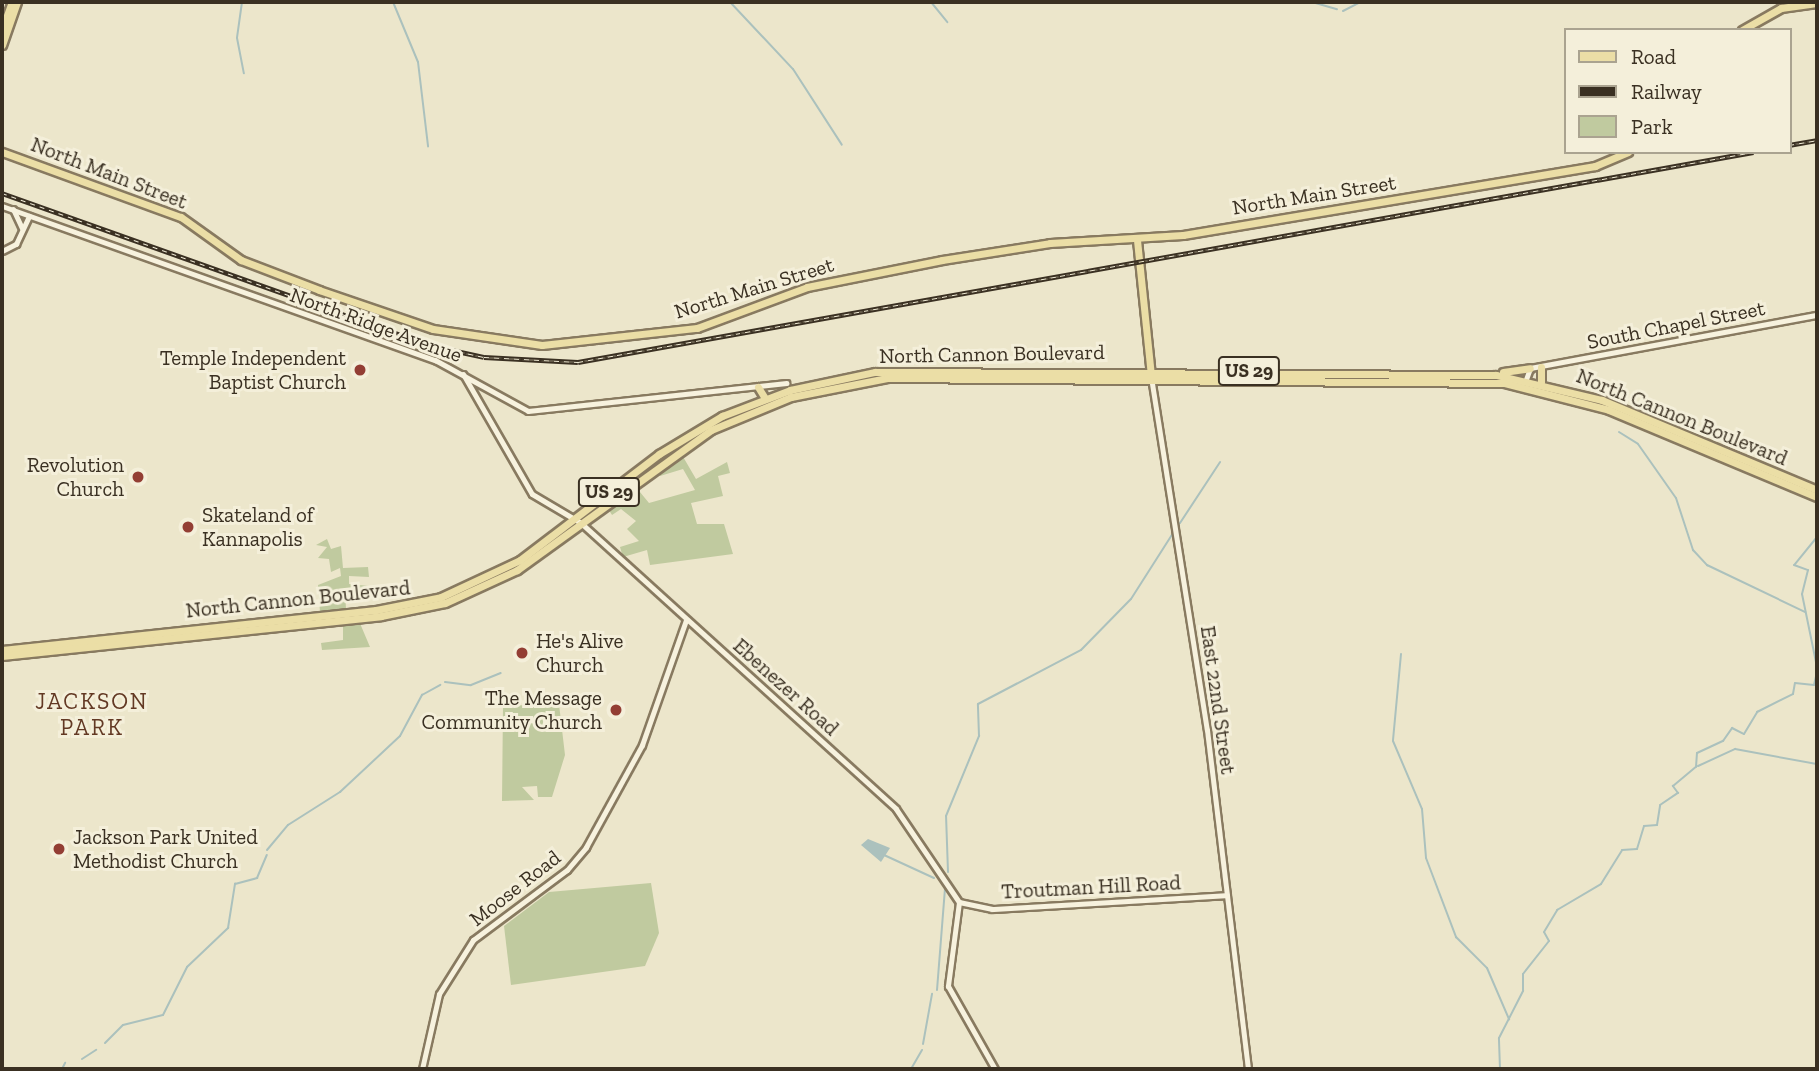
<!DOCTYPE html>
<html>
<head>
<meta charset="utf-8">
<style>
  body { margin:0 }
  #map { position:relative; width:1819px; height:1071px; overflow:hidden; background:#ece6cb; font-family:"Zilla Slab",serif }
  div>[style] { position:absolute }
  [style*='--x'] { left:calc(var(--x)*1px); top:calc(var(--y)*1px); width:calc(var(--w)*1px); rotate:calc(var(--a)*1deg) }
  .green>* { inset:0; background:#c0ca9f }
  .water>* { inset:0; background:#abc1bd }
  .stream>* { height:2px; margin:-1px; padding:0 1px; transform-origin:1px; border-radius:1px; background:#abc1bd }
  .roads { filter:drop-shadow(2px 0 #887a60) drop-shadow(-2px 0 #887a60) drop-shadow(0 2px #887a60) drop-shadow(0 -2px #887a60) }
  .minor>* { height:5px; margin:-2.5px; padding:0 2.5px; transform-origin:2.5px; border-radius:2.5px; background:#f7f2de }
  .major>* { height:7px; margin:-3.5px; padding:0 3.5px; transform-origin:3.5px; border-radius:3.5px; background:#ebdea6 }
  .rail>* { height:4.5px; margin-top:-2.25px; transform-origin:0; background:repeating-linear-gradient(90deg,#f4efda 0 5px,#3a3022 0 10px); box-sizing:border-box; border-block:2px solid #3a3022 }
  .dots>* { width:19px; height:19px; translate:-50% -50%; box-sizing:border-box; border:4px solid #f4efda; border-radius:50% }
  span { translate:-50% -50%; white-space:nowrap; text-align:center; line-height:1.15; -webkit-text-stroke:6px #f4efda; paint-order:stroke }
  .shield-label span { padding:2px 5px; background:#f4efda; border:2px solid; border-radius:5px; -webkit-text-stroke-width:0 }
  .shield-label { font-size:19px; color:#3a3022; font-weight:700 }
  .street-label { font-size:21px; color:#3a3022 }
  .poi-label { font-size:21px; color:#3a3022 }
  .right { translate:-100% -50%; text-align:right }
  .left { translate:0 -50%; text-align:left }
  .neighbourhood-label { font-size:23px; color:#633924; letter-spacing:2px }
  .frame { position:absolute; inset:0; border:4px solid #3a3022; pointer-events:none }
  .legend { position:absolute; left:1564px; top:28px; width:228px; height:126px; box-sizing:border-box; background:#f4efda; border:2px solid #aaa390; margin:0; padding:9px 12px; list-style:none; font-size:21px; color:#3a3022 }
  .legend li { display:flex; align-items:center; gap:14px; height:35px }
  .legend b { width:35px; border:2px solid #aaa390 }
</style>
</head>
<body>
<div id="map">
  <div class="green">
    <div style="clip-path:polygon(682px 455px,696px 479px,727px 462px,730px 473px,718px 476px,723px 496px,691px 503px,697px 524px,724px 524px,733px 554px,650px 565px,647px 550px,623px 557px,620px 547px,639px 541px,627px 529px,636px 521px,621px 509px,612px 515px,607px 507px,635px 486px,649px 503px,695px 490px,683px 469px,660px 476px,657px 469px)"></div>
    <div style="clip-path:polygon(327px 539px,331px 549px,341px 546px,343px 568px,368px 567px,369px 577px,349px 576px,349px 584px,369px 586px,371px 597px,367px 589px,351px 595px,345px 590px,346px 609px,320px 612px,318px 585px,341px 576px,340px 568px,331px 572px,329px 559px,318px 558px,327px 547px,316px 545px)"></div>
    <div style="clip-path:polygon(359px 621px,370px 647px,322px 650px,321px 643px,343px 640px,343px 623px)"></div>
    <div style="clip-path:polygon(559px 704px,565px 755px,552px 797px,538px 797px,537px 786px,522px 787px,534px 800px,502px 801px,503px 706px)"></div>
    <div style="clip-path:polygon(651px 883px,659px 933px,645px 966px,511px 985px,504px 926px,549px 892px)"></div>
  </div>
  <div class="water">
    <div style="clip-path:polygon(868px 839px,890px 848px,881px 862px,861px 845px)"></div>
  </div>
  <div class="stream">
    <div style="--x:242;--y:2;--w:36;--a:98"></div>
    <div style="--x:237;--y:38;--w:36;--a:79"></div>
    <div style="--x:393;--y:2;--w:65;--a:67.4"></div>
    <div style="--x:418;--y:62;--w:85;--a:83.2"></div>
    <div style="--x:730;--y:2;--w:92;--a:46.8"></div>
    <div style="--x:793;--y:69;--w:90;--a:57.2"></div>
    <div style="--x:931;--y:2;--w:26;--a:51"></div>
    <div style="--x:1312;--y:2;--w:26;--a:16"></div>
    <div style="--x:1343;--y:11;--w:20;--a:-27"></div>
    <div style="--x:1619;--y:432;--w:22;--a:32"></div>
    <div style="--x:1638;--y:444;--w:66;--a:54.9"></div>
    <div style="--x:1676;--y:498;--w:55;--a:71.9"></div>
    <div style="--x:1693;--y:550;--w:21;--a:47"></div>
    <div style="--x:1707;--y:565;--w:109;--a:25.6"></div>
    <div style="--x:1180;--y:523;--w:73;--a:-56.7"></div>
    <div style="--x:1817;--y:537;--w:36;--a:129"></div>
    <div style="--x:1794;--y:565;--w:15;--a:20"></div>
    <div style="--x:1808;--y:570;--w:25;--a:104"></div>
    <div style="--x:1802;--y:594;--w:75;--a:78.4"></div>
    <div style="--x:1401;--y:654;--w:87;--a:95.3"></div>
    <div style="--x:1393;--y:741;--w:74;--a:66.9"></div>
    <div style="--x:1422;--y:809;--w:49;--a:85.3"></div>
    <div style="--x:1426;--y:858;--w:85;--a:69.2"></div>
    <div style="--x:1456;--y:937;--w:44;--a:45"></div>
    <div style="--x:1487;--y:968;--w:56;--a:66.7"></div>
    <div style="--x:445;--y:682;--w:26;--a:7"></div>
    <div style="--x:471;--y:685;--w:32;--a:-22"></div>
    <div style="--x:1698;--y:766;--w:41;--a:-24.7"></div>
    <div style="--x:1735;--y:749;--w:83;--a:10.4"></div>
    <div style="--x:267;--y:850;--w:33;--a:-50"></div>
    <div style="--x:288;--y:825;--w:62;--a:-32.4"></div>
    <div style="--x:340;--y:792;--w:82;--a:-43"></div>
    <div style="--x:400;--y:736;--w:47;--a:-61.8"></div>
    <div style="--x:422;--y:695;--w:21;--a:-29"></div>
    <div style="--x:884;--y:855;--w:55;--a:24.7"></div>
    <div style="--x:948;--y:872;--w:56;--a:-92"></div>
    <div style="--x:946;--y:816;--w:87;--a:-67.6"></div>
    <div style="--x:979;--y:736;--w:32;--a:-92"></div>
    <div style="--x:978;--y:704;--w:116;--a:-27.7"></div>
    <div style="--x:1081;--y:650;--w:71;--a:-45.6"></div>
    <div style="--x:1131;--y:599;--w:78;--a:-57.5"></div>
    <div style="--x:937;--y:990;--w:102;--a:-85.5"></div>
    <div style="--x:105;--y:1043;--w:25;--a:-45"></div>
    <div style="--x:123;--y:1025;--w:41;--a:-14"></div>
    <div style="--x:163;--y:1015;--w:54;--a:-63.4"></div>
    <div style="--x:187;--y:967;--w:57;--a:-43.6"></div>
    <div style="--x:228;--y:928;--w:45;--a:-81"></div>
    <div style="--x:235;--y:884;--w:23;--a:-15"></div>
    <div style="--x:257;--y:878;--w:25;--a:-67"></div>
    <div style="--x:923;--y:1044;--w:51;--a:-79.8"></div>
    <div style="--x:82;--y:1059;--w:17;--a:-33"></div>
    <div style="--x:62;--y:1069;--w:7;--a:-63"></div>
    <div style="--x:911;--y:1069;--w:22;--a:-60"></div>
    <div style="--x:1500;--y:1069;--w:31;--a:-92"></div>
    <div style="--x:1499;--y:1038;--w:53;--a:-62.9"></div>
    <div style="--x:1523;--y:991;--w:17;--a:-90"></div>
    <div style="--x:1523;--y:974;--w:42;--a:-51.8"></div>
    <div style="--x:1549;--y:941;--w:10;--a:-119"></div>
    <div style="--x:1544;--y:932;--w:26;--a:-59"></div>
    <div style="--x:1557;--y:910;--w:51;--a:-30.6"></div>
    <div style="--x:1601;--y:884;--w:40;--a:-58"></div>
    <div style="--x:1622;--y:850;--w:15;--a:-4"></div>
    <div style="--x:1637;--y:849;--w:24;--a:-73"></div>
    <div style="--x:1644;--y:826;--w:13;--a:-4"></div>
    <div style="--x:1657;--y:825;--w:20;--a:-81"></div>
    <div style="--x:1660;--y:805;--w:22;--a:-34"></div>
    <div style="--x:1678;--y:793;--w:9;--a:-126"></div>
    <div style="--x:1673;--y:786;--w:30;--a:-40"></div>
    <div style="--x:1696;--y:767;--w:14;--a:-86"></div>
    <div style="--x:1697;--y:753;--w:29;--a:-25"></div>
    <div style="--x:1723;--y:741;--w:16;--a:-55"></div>
    <div style="--x:1732;--y:728;--w:13;--a:27"></div>
    <div style="--x:1744;--y:734;--w:26;--a:-59"></div>
    <div style="--x:1757;--y:712;--w:40;--a:-26.6"></div>
    <div style="--x:1793;--y:694;--w:11;--a:-80"></div>
    <div style="--x:1795;--y:683;--w:19;--a:6"></div>
    <div style="--x:1814;--y:685;--w:13;--a:-77"></div>
  </div>
  <div class="roads">
    <div class="minor">
      <div style="--x:2;--y:206;--w:460;--a:19.6"></div>
      <div style="--x:435;--y:360;--w:106;--a:28.7"></div>
      <div style="--x:528;--y:411;--w:260;--a:-6.2"></div>
      <div style="--x:13;--y:209;--w:21;--a:65"></div>
      <div style="--x:2;--y:251;--w:16;--a:-27"></div>
      <div style="--x:16;--y:244;--w:31;--a:-65"></div>
      <div style="--x:463;--y:374;--w:138;--a:60.1"></div>
      <div style="--x:532;--y:494;--w:57;--a:30.6"></div>
      <div style="--x:581;--y:523;--w:425;--a:42.2"></div>
      <div style="--x:896;--y:809;--w:112;--a:55.9"></div>
      <div style="--x:959;--y:902;--w:85;--a:97.5"></div>
      <div style="--x:948;--y:986;--w:95;--a:60.5"></div>
      <div style="--x:1151;--y:377;--w:357;--a:81"></div>
      <div style="--x:1207;--y:730;--w:341;--a:83.1"></div>
      <div style="--x:1525;--y:382;--w:15;--a:-70"></div>
      <div style="--x:1530;--y:368;--w:292;--a:-10.5"></div>
      <div style="--x:959;--y:902;--w:34;--a:12"></div>
      <div style="--x:992;--y:909;--w:235;--a:-3.4"></div>
      <div style="--x:422;--y:1069;--w:77;--a:-77.2"></div>
      <div style="--x:439;--y:994;--w:64;--a:-57.8"></div>
      <div style="--x:473;--y:940;--w:117;--a:-36.7"></div>
      <div style="--x:567;--y:870;--w:30;--a:-50"></div>
      <div style="--x:586;--y:847;--w:116;--a:-61.2"></div>
      <div style="--x:642;--y:745;--w:133;--a:-70.6"></div>
    </div>
    <div class="major">
      <div style="--x:2;--y:29;--w:29;--a:-70"></div>
      <div style="--x:1742;--y:30;--w:45;--a:-29.4"></div>
      <div style="--x:1781;--y:8;--w:36;--a:-8"></div>
      <div style="--x:2;--y:45;--w:46;--a:-70.8"></div>
      <div style="--x:2;--y:152;--w:190;--a:20"></div>
      <div style="--x:181;--y:217;--w:74;--a:35.6"></div>
      <div style="--x:241;--y:260;--w:84;--a:21"></div>
      <div style="--x:319;--y:290;--w:120;--a:18.9"></div>
      <div style="--x:433;--y:329;--w:110;--a:8.4"></div>
      <div style="--x:542;--y:345;--w:156;--a:-6.3"></div>
      <div style="--x:697;--y:328;--w:117;--a:-20.4"></div>
      <div style="--x:807;--y:287;--w:138;--a:-11.3"></div>
      <div style="--x:942;--y:260;--w:109;--a:-8.9"></div>
      <div style="--x:1050;--y:243;--w:133;--a:-3.4"></div>
      <div style="--x:1183;--y:235;--w:418;--a:-9.5"></div>
      <div style="--x:1595;--y:166;--w:36;--a:-23"></div>
      <div style="--x:1137;--y:240;--w:136;--a:84.1"></div>
      <div style="--x:1503;--y:372;--w:27;--a:-8"></div>
      <div style="--x:1541;--y:382;--w:15;--a:-90"></div>
      <div style="--x:758;--y:387;--w:13;--a:58"></div>
      <div style="--x:2;--y:650;--w:376;--a:-6.1"></div>
      <div style="--x:376;--y:610;--w:66;--a:-11.3"></div>
      <div style="--x:441;--y:597;--w:87;--a:-25.1"></div>
      <div style="--x:520;--y:560;--w:175;--a:-37.3"></div>
      <div style="--x:659;--y:454;--w:74;--a:-31.1"></div>
      <div style="--x:722;--y:416;--w:73;--a:-20.9"></div>
      <div style="--x:790;--y:390;--w:87;--a:-12"></div>
      <div style="--x:875;--y:372;--w:621;--a:0.28"></div>
      <div style="--x:1496;--y:375;--w:109;--a:13.3"></div>
      <div style="--x:1602;--y:400;--w:233;--a:22.7"></div>
      <div style="--x:2;--y:656;--w:381;--a:-6"></div>
      <div style="--x:381;--y:616;--w:65;--a:-11.5"></div>
      <div style="--x:445;--y:603;--w:79;--a:-24.6"></div>
      <div style="--x:517;--y:570;--w:239;--a:-35.8"></div>
      <div style="--x:711;--y:430;--w:87;--a:-22.4"></div>
      <div style="--x:791;--y:397;--w:98;--a:-11.2"></div>
      <div style="--x:887;--y:378;--w:617;--a:0.46"></div>
      <div style="--x:1504;--y:383;--w:108;--a:14.4"></div>
      <div style="--x:1609;--y:410;--w:225;--a:22.7"></div>
    </div>
  </div>
  <div class="rail">
    <div style="--x:1789;--y:145;--w:28;--a:-10"></div>
    <div style="--x:2;--y:193;--w:453;--a:19.6"></div>
    <div style="--x:429;--y:345;--w:56;--a:12.3"></div>
    <div style="--x:484;--y:357;--w:94;--a:3"></div>
    <div style="--x:578;--y:362;--w:1194;--a:-10.13"></div>
  </div>
  <div class="dots">
    <div style="left:360px;top:370px;background:#933e34"></div>
    <div style="left:138px;top:477px;background:#933e34"></div>
    <div style="left:188px;top:527px;background:#933e34"></div>
    <div style="left:522px;top:653px;background:#933e34"></div>
    <div style="left:616px;top:710px;background:#933e34"></div>
    <div style="left:59px;top:849px;background:#933e34"></div>
  </div>
  <div class="shield-label">
    <span style="left:1249px;top:371px">US 29</span>
    <span style="left:609px;top:492px">US 29</span>
  </div>
  <div class="street-label">
    <span style="left:109px;top:173px;rotate:21deg">North Main Street</span>
    <span style="left:1314px;top:195px;rotate:-9deg">North Main Street</span>
    <span style="left:754px;top:288px;rotate:-17deg">North Main Street</span>
    <span style="left:376px;top:325px;rotate:20deg">North Ridge Avenue</span>
    <span style="left:1676px;top:325px;rotate:-11deg">South Chapel Street</span>
    <span style="left:992px;top:354px;rotate:-1deg">North Cannon Boulevard</span>
    <span style="left:1682px;top:417px;rotate:22deg">North Cannon Boulevard</span>
    <span style="left:298px;top:599px;rotate:-6deg">North Cannon Boulevard</span>
    <span style="left:786px;top:687px;rotate:42deg">Ebenezer Road</span>
    <span style="left:1218px;top:700px;rotate:82deg">East 22nd Street</span>
    <span style="left:1091px;top:887px;rotate:-3deg">Troutman Hill Road</span>
    <span style="left:515px;top:888px;rotate:-38deg">Moose Road</span>
  </div>
  <div class="poi-label">
    <span class="right" style="left:346px;top:370px">Temple Independent<br>Baptist Church</span>
    <span class="right" style="left:124px;top:477px">Revolution<br>Church</span>
    <span class="left" style="left:202px;top:527px">Skateland of<br>Kannapolis</span>
    <span class="left" style="left:536px;top:653px">He's Alive<br>Church</span>
    <span class="right" style="left:602px;top:710px">The Message<br>Community Church</span>
    <span class="left" style="left:73px;top:849px">Jackson Park United<br>Methodist Church</span>
  </div>
  <div class="neighbourhood-label">
    <span style="left:92px;top:714px">JACKSON<br>PARK</span>
  </div>
  <div class="frame"></div>
  <ul class="legend">
  <li><b style="height:9px;background:#ebdea6"></b>Road</li>
  <li><b style="height:9px;background:#3a3022"></b>Railway</li>
  <li><b style="height:19px;background:#c0ca9f"></b>Park</li>
  </ul>
</div>
</body>
</html>
